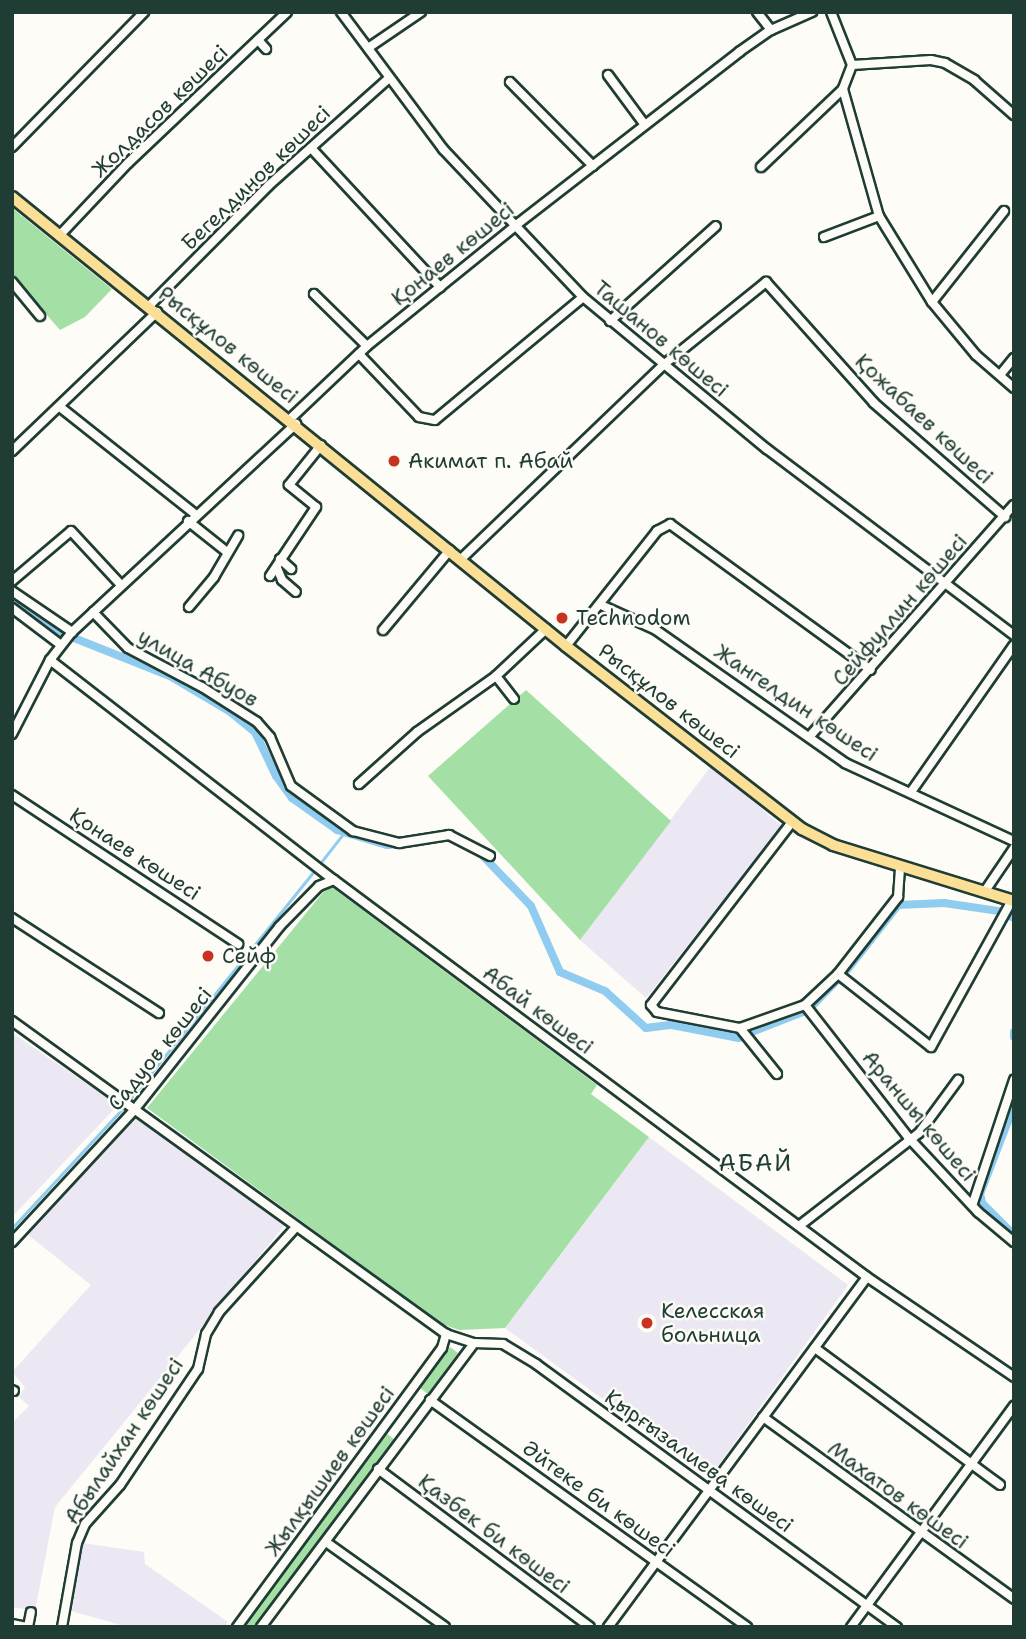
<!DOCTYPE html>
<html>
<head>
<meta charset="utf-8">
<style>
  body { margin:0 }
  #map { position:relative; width:1026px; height:1639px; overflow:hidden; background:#fdfcf7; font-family:"Shantell Sans",sans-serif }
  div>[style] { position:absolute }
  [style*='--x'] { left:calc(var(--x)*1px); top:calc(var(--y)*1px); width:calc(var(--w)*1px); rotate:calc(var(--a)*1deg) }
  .built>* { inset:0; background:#ebe8f3 }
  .green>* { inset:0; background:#a4e0a6 }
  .stream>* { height:2.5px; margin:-1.25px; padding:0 1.25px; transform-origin:1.25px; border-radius:1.25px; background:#8fccef }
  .canal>* { height:8px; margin:-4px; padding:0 4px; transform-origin:4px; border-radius:4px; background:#8fccef }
  .roads { filter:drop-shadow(2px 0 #1f3d34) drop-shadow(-2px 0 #1f3d34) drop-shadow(0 2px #1f3d34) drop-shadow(0 -2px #1f3d34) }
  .minor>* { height:8px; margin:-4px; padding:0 4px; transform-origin:4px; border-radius:4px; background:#fdfcf7 }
  .major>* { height:10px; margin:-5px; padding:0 5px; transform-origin:5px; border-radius:5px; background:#fbdf96 }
  .dots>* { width:19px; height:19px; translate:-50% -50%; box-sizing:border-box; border:4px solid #fdfcf7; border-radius:50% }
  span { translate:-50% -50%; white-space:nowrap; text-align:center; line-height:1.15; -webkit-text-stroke:5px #fdfcf7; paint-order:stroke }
  .street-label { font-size:21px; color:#1f3d34 }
  .poi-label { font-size:21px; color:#1f3d34 }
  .left { translate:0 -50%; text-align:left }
  .quarter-label { font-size:24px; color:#1f3d34; letter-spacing:2px }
  .frame { position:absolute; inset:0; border:14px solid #1f3d34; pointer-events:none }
</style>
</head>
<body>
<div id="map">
  <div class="built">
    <div style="clip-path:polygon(711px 766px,782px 826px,646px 998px,580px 940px)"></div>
    <div style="clip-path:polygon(12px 1033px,118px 1105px,12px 1217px)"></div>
    <div style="clip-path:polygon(136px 1118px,284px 1226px,55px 1507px,35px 1611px,12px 1607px,12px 1423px,29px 1406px,19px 1397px,25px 1387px,12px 1372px,91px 1285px,27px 1234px)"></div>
    <div style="clip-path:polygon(649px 1137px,848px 1285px,710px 1477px,505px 1328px)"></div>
    <div style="clip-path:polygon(82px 1543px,144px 1552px,145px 1564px,228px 1622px,225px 1627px,128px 1627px,71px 1611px)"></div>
  </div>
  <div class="green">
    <div style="clip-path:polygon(12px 208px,112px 289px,85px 317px,60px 330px,12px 275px)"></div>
    <div style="clip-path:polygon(526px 690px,671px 821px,580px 940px,428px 776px)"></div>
    <div style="clip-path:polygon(329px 885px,597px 1085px,591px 1094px,649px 1137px,505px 1328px,459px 1330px,442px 1324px,147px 1108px)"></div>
    <div style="clip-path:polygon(450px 1347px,458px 1353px,428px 1394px,419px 1387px)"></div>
    <div style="clip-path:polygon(385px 1432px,395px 1440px,256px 1627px,241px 1627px)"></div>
  </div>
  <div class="stream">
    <div style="--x:322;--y:861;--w:36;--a:-52"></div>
    <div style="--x:131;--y:1098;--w:292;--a:-51.1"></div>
    <div style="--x:12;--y:1228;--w:163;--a:-47.2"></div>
  </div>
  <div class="canal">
    <div style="--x:12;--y:600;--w:61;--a:32.9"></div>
    <div style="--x:74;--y:638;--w:103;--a:21.6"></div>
    <div style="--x:170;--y:676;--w:69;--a:30.7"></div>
    <div style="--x:229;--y:711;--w:33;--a:39"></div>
    <div style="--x:255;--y:732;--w:49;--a:64.5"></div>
    <div style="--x:276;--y:776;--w:27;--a:54"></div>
    <div style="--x:292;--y:798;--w:55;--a:35.4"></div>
    <div style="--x:337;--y:830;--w:52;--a:16.7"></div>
    <div style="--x:387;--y:845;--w:32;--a:-5"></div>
    <div style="--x:483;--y:856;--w:69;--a:46.2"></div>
    <div style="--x:531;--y:906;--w:72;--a:66.3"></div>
    <div style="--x:560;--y:972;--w:49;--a:22.9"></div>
    <div style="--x:605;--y:991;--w:55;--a:42.1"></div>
    <div style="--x:646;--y:1028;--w:26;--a:-7"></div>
    <div style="--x:672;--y:1025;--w:68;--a:11"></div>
    <div style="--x:1010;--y:916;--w:4;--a:27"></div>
    <div style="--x:847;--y:970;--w:83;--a:-51.9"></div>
    <div style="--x:898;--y:905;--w:46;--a:-2.5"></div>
    <div style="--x:944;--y:903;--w:56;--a:8.3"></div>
    <div style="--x:813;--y:1005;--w:36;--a:-46"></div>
    <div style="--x:1014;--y:1032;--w:5;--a:90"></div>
    <div style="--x:749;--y:1033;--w:58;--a:-21.3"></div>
    <div style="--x:1011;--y:1097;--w:24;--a:97"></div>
    <div style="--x:1008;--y:1121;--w:78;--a:111"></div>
    <div style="--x:980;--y:1194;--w:9;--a:77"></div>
    <div style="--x:982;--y:1203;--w:45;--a:45"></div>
  </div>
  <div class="roads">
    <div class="minor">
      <div style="--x:341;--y:12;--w:171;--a:53.3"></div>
      <div style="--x:443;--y:149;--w:204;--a:46.6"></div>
      <div style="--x:583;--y:297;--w:239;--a:39.6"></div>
      <div style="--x:767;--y:449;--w:309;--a:37"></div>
      <div style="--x:757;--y:12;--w:23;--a:52"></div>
      <div style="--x:831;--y:12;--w:57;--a:68.4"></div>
      <div style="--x:258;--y:40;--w:12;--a:48"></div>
      <div style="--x:368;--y:48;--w:64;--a:-34.2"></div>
      <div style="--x:852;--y:65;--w:26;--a:111"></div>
      <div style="--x:843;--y:89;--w:132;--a:74.2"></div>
      <div style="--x:879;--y:216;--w:101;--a:58.4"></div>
      <div style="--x:932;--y:302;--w:69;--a:50.3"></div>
      <div style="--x:976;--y:355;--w:50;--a:41"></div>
      <div style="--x:852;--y:65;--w:79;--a:-3.6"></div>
      <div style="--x:931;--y:60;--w:14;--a:12"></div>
      <div style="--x:945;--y:63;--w:34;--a:30"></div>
      <div style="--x:974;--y:80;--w:53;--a:41.2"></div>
      <div style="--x:608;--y:75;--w:62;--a:53.5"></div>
      <div style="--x:510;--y:82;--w:118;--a:45.3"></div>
      <div style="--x:12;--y:147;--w:189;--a:-45.6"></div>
      <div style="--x:311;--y:148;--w:190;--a:47.1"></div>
      <div style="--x:761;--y:167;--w:113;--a:-43.6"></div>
      <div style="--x:59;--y:236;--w:100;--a:-46.6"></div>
      <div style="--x:128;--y:163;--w:219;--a:-43.5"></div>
      <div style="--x:824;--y:237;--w:59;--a:-20.9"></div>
      <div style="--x:12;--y:282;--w:44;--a:50.5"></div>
      <div style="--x:314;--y:294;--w:74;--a:44.5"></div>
      <div style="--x:932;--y:302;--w:116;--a:-51.6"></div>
      <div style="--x:149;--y:306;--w:170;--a:-45.2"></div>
      <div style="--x:269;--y:185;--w:161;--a:-41.7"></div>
      <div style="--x:610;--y:321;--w:142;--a:-41.9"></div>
      <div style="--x:359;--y:354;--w:87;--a:46.4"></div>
      <div style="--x:419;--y:417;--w:16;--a:11"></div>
      <div style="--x:435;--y:420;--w:192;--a:-39.7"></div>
      <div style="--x:1000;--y:375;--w:22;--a:-51"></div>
      <div style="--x:60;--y:407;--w:172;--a:38.4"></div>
      <div style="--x:290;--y:419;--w:106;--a:-43.5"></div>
      <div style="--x:367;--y:346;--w:191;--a:-39"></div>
      <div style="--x:515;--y:226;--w:284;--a:-37.8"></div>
      <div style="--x:739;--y:52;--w:39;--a:-35"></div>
      <div style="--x:771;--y:30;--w:45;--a:-23.7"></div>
      <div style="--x:12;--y:451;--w:201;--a:-43.8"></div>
      <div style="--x:188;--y:521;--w:50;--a:38.5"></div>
      <div style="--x:280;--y:559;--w:15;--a:42"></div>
      <div style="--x:461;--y:559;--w:279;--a:-43.8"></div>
      <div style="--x:662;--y:366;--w:134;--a:-38.9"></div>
      <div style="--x:766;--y:282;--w:162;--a:48.2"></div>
      <div style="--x:874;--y:403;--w:174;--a:41"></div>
      <div style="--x:277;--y:568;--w:13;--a:67"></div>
      <div style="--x:282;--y:580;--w:18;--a:41"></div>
      <div style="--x:270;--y:576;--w:83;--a:-56.3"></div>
      <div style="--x:316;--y:507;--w:35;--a:-141"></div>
      <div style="--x:289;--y:485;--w:51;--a:-51.3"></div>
      <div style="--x:12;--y:581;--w:77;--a:-40.3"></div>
      <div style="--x:71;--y:531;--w:74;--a:47.2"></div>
      <div style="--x:12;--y:591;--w:73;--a:34.3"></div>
      <div style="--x:601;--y:605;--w:60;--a:24.4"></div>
      <div style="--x:656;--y:630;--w:231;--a:35.1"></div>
      <div style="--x:845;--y:763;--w:186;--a:24.8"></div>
      <div style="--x:189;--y:607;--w:39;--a:-50"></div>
      <div style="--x:214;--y:577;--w:48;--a:-59.7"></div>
      <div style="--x:12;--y:608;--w:61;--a:37.1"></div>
      <div style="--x:93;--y:612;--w:50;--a:45.8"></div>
      <div style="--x:128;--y:648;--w:84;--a:27.8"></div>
      <div style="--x:202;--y:687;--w:65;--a:32.5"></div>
      <div style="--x:257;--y:722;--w:20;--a:49"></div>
      <div style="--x:270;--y:737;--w:53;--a:66.8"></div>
      <div style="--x:291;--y:786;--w:77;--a:36"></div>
      <div style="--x:353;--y:831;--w:48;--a:14.6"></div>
      <div style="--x:399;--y:843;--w:51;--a:-9.1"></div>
      <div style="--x:449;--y:835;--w:46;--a:27.1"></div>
      <div style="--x:383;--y:630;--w:104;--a:-50.1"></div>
      <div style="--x:566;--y:646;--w:147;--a:-51.6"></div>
      <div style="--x:657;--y:531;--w:15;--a:-28"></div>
      <div style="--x:670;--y:524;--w:248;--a:36"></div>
      <div style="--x:50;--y:660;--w:359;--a:37.8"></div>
      <div style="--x:334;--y:880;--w:665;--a:36.68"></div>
      <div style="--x:867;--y:1277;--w:178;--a:34.2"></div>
      <div style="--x:496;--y:676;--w:29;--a:52"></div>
      <div style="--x:12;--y:734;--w:83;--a:-62.8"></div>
      <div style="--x:50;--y:660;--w:36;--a:-52"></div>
      <div style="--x:72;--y:632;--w:306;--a:-42.9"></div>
      <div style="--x:810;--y:736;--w:308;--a:-48.6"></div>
      <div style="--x:359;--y:784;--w:78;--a:-41.9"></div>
      <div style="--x:417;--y:732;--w:97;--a:-35.3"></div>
      <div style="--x:496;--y:676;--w:69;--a:-43.2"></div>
      <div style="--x:911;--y:792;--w:179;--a:-55"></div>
      <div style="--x:12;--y:795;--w:271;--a:33.4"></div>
      <div style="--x:792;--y:822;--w:231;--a:127.6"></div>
      <div style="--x:651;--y:1005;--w:9;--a:49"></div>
      <div style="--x:657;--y:1012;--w:85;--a:10.9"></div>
      <div style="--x:740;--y:1028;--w:69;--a:-19.5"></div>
      <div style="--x:805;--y:1005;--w:45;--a:-43.2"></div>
      <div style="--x:838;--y:974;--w:98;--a:-52.1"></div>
      <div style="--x:898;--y:897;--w:31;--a:-86"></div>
      <div style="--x:985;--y:891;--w:52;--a:-56"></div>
      <div style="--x:12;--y:918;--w:175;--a:32.9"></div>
      <div style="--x:838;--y:974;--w:118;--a:38.1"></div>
      <div style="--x:931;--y:1047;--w:168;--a:-61.1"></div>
      <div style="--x:805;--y:1005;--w:167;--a:52"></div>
      <div style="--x:908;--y:1137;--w:103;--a:47"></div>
      <div style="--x:978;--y:1212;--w:47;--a:39.8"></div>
      <div style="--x:12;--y:1021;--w:535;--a:35.8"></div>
      <div style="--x:446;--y:1334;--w:29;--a:18"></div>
      <div style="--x:474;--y:1343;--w:29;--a:2"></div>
      <div style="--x:503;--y:1344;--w:39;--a:31"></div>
      <div style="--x:536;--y:1364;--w:447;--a:36.1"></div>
      <div style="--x:740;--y:1028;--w:59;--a:51.2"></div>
      <div style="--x:973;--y:1203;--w:130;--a:-71.6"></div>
      <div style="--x:799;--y:1226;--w:152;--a:-37.8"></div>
      <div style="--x:919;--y:1133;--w:66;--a:-53.7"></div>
      <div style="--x:12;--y:1242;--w:181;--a:-47.2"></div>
      <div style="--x:135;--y:1109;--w:232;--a:-51.6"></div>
      <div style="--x:279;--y:927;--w:57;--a:-45.7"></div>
      <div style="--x:319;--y:886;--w:16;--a:-22"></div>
      <div style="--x:815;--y:1348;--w:230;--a:36.5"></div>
      <div style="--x:12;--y:1390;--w:2;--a:27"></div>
      <div style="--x:430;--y:1400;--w:390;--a:35.6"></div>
      <div style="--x:763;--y:1417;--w:310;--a:35.9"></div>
      <div style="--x:378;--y:1469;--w:264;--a:36.7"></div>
      <div style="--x:326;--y:1542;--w:146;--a:35.5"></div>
      <div style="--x:12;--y:1624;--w:15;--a:11"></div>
      <div style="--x:28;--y:1627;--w:15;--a:-79"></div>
      <div style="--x:62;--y:1627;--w:85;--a:-79.9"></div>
      <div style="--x:77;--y:1543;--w:21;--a:-67"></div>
      <div style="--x:85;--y:1524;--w:52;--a:-48.1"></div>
      <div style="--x:120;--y:1485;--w:140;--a:-56.1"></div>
      <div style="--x:198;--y:1369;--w:36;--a:-77"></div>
      <div style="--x:206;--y:1334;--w:26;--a:-59"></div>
      <div style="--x:219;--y:1312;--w:115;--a:-47.8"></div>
      <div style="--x:237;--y:1627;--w:346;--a:-53.7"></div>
      <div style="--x:442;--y:1348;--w:15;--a:-74"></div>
      <div style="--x:261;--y:1627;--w:355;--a:-53.1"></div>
      <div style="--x:608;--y:1627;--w:435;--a:-53.5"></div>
      <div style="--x:851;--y:1627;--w:275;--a:-53.6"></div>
    </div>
    <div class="major">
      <div style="--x:12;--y:197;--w:713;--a:39.02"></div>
      <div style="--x:566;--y:646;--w:299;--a:37.8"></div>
      <div style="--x:802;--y:829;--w:35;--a:27"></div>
      <div style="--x:833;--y:845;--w:189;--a:17.2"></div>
    </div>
  </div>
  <div class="dots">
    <div style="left:394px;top:461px;background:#c8321e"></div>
    <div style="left:562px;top:618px;background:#c8321e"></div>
    <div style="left:208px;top:956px;background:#c8321e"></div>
    <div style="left:647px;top:1323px;background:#c8321e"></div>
  </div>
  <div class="street-label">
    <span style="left:160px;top:111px;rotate:-44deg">Жолдасов көшесі</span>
    <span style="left:256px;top:178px;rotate:-44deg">Бегелдинов көшесі</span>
    <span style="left:453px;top:254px;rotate:-39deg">Қонаев көшесі</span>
    <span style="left:661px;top:339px;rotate:40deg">Ташанов көшесі</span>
    <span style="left:228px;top:345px;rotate:39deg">Рысқұлов көшесі</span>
    <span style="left:924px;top:419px;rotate:43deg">Қожабаев көшесі</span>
    <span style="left:900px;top:610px;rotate:-49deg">Сейфуллин көшесі</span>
    <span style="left:198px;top:668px;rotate:30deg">улица Абуов</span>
    <span style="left:669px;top:701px;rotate:38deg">Рысқұлов көшесі</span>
    <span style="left:796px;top:703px;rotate:34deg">Жангелдин көшесі</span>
    <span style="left:135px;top:854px;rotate:33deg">Қонаев көшесі</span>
    <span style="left:538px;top:1010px;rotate:37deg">Абай көшесі</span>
    <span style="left:160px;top:1049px;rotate:-51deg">Садуов көшесі</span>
    <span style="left:919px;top:1116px;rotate:50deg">Араншы көшесі</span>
    <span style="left:124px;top:1441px;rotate:-56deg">Абылайхан көшесі</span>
    <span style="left:699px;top:1461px;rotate:36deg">Қырғызалиева көшесі</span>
    <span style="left:330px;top:1471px;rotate:-54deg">Жылқышиев көшесі</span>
    <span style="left:898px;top:1495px;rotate:36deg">Махатов көшесі</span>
    <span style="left:599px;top:1499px;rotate:36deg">Әйтеке би көшесі</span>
    <span style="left:494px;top:1534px;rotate:37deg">Қазбек би көшесі</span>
  </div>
  <div class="poi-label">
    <span class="left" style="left:408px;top:461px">Акимат п. Абай</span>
    <span class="left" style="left:576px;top:618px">Technodom</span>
    <span class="left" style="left:222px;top:956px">Сейф</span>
    <span class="left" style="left:661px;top:1323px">Келесская<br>больница</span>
  </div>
  <div class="quarter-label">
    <span style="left:756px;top:1164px">АБАЙ</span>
  </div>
  <div class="frame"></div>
</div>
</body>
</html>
